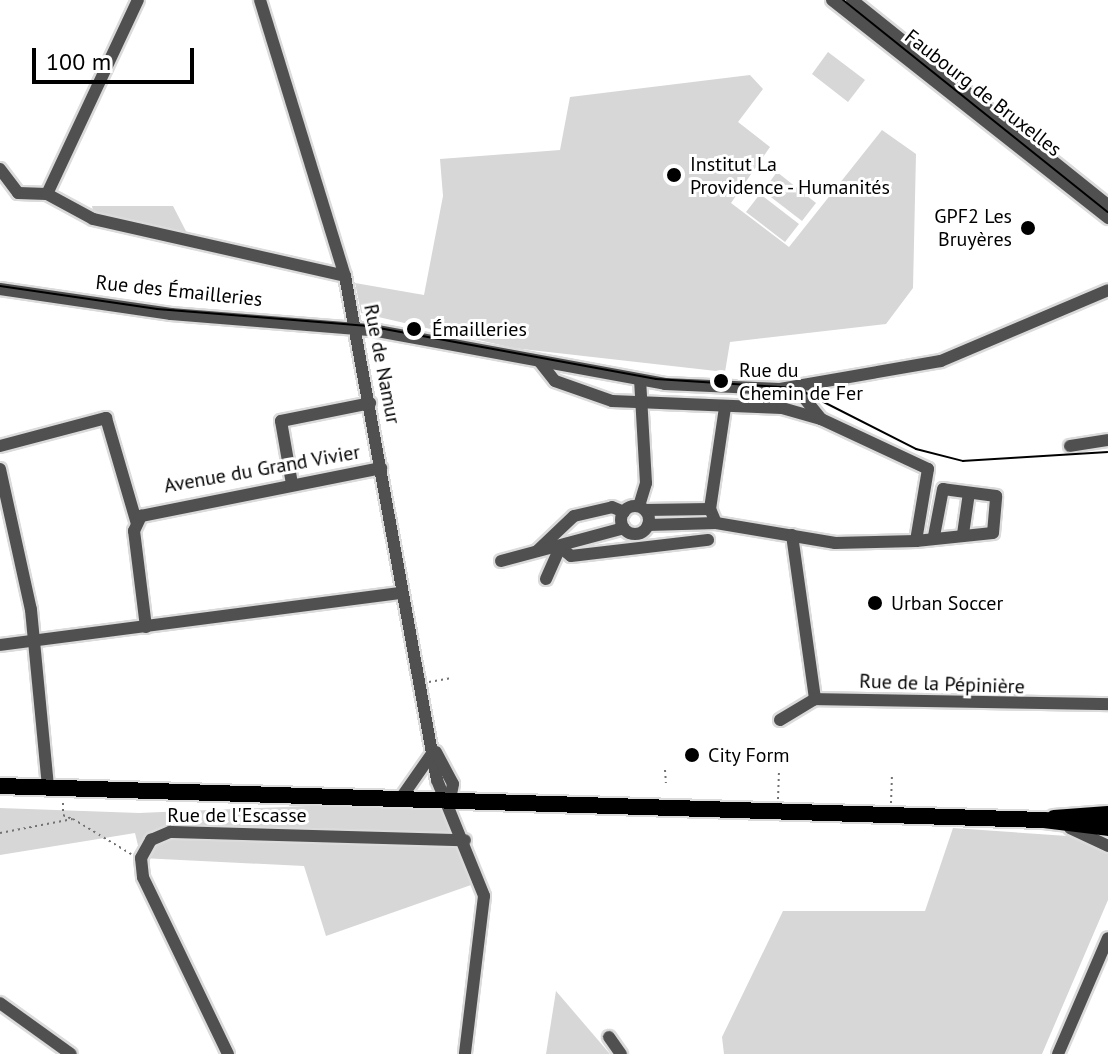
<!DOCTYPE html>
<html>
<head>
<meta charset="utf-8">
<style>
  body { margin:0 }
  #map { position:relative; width:1108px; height:1054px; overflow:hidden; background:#fff; font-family:"PT Sans",sans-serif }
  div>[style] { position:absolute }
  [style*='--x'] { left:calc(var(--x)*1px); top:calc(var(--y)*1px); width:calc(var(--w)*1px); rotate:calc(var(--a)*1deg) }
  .green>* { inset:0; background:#d7d7d7 }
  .path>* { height:2px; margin-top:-1px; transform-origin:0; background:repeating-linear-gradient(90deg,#727272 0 2px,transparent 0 6px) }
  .roads { filter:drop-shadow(2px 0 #dbdbdb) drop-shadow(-2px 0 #dbdbdb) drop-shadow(0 2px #dbdbdb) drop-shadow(0 -2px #dbdbdb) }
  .minor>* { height:12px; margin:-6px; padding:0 6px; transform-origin:6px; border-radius:6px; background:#505050 }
  .minor>.ring { margin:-6px; padding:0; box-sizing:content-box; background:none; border:12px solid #505050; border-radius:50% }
  .major>* { height:16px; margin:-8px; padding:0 8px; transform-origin:8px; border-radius:8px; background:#000 }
  .tram>* { height:2px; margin:-1px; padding:0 1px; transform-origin:1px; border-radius:1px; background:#000 }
  .dots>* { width:22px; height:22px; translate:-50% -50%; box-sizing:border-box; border:4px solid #fff; border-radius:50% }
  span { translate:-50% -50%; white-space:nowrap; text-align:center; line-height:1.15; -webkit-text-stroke:6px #fff; paint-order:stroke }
  .street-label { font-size:20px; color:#000 }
  .poi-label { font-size:20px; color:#000 }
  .left { translate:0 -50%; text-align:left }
  .right { translate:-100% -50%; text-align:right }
  .scale { position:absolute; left:32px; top:48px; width:162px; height:36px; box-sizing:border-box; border:4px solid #000; border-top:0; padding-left:10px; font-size:24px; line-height:28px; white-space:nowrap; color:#000; -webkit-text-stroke:6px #fff; paint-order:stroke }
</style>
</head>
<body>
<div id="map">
  <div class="green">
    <div style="clip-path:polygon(828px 52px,865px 80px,848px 102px,812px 74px)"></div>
    <div style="clip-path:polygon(750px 75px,763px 89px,738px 122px,770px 147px,731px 203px,789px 247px,882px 130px,916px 154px,913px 288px,886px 324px,730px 342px,725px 372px,513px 348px,361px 313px,355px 283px,424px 295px,443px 196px,440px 159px,560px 150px,570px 97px)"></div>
    <div style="clip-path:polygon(777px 172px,816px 203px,802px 221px,763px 191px)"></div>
    <div style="clip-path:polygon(760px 194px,799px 224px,785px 242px,746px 212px)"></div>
    <div style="clip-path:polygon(92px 206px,173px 206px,189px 237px,94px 215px)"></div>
    <div style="clip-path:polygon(450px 800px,471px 885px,326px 936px,304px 866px,141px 858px,135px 833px,0 855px,0 808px,139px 813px)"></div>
    <div style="clip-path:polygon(953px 828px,1097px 838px,1108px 846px,1108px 900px,1042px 1054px,724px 1054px,722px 1037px,783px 911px,925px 911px)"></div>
    <div style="clip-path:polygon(556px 991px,610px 1054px,546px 1054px)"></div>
  </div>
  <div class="path">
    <div style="--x:429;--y:682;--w:23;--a:-10"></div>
    <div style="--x:665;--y:770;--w:13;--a:86"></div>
    <div style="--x:778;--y:799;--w:26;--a:-88"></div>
    <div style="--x:63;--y:803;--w:12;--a:90"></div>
    <div style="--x:63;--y:815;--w:10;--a:24"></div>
    <div style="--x:891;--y:803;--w:27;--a:-88"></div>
    <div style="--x:0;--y:833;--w:74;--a:-10.9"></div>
    <div style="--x:73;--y:819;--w:68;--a:31.1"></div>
  </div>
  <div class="roads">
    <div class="minor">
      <div style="--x:260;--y:0;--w:289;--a:72.9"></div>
      <div style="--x:345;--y:276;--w:512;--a:79.66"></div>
      <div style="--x:437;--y:780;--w:125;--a:67.9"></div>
      <div style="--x:484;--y:896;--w:159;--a:96.9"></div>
      <div style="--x:832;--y:0;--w:352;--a:38.3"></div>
      <div style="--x:852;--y:0;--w:328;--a:38.7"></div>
      <div style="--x:0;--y:169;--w:30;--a:53"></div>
      <div style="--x:18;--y:193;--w:29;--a:2"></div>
      <div style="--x:47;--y:194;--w:52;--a:28.5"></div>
      <div style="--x:93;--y:219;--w:258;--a:12.7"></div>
      <div style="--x:47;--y:194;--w:214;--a:-64.9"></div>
      <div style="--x:0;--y:289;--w:173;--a:8.3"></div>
      <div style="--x:171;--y:314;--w:202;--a:4.6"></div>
      <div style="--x:372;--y:330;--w:298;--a:10.4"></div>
      <div style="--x:665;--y:384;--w:115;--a:2.5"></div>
      <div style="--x:780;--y:389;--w:163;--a:-9.9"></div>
      <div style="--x:941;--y:361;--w:181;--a:-23"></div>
      <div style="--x:540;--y:362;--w:24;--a:52"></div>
      <div style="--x:555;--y:381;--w:60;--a:19.3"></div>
      <div style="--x:612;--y:401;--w:170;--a:2.4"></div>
      <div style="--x:782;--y:408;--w:41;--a:15.8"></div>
      <div style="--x:796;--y:388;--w:40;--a:51"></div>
      <div style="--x:821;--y:419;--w:118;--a:25"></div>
      <div style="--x:928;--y:469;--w:73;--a:99.5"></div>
      <div style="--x:0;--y:446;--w:110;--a:-14.8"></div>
      <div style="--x:106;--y:418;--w:110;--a:73.7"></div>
      <div style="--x:1070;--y:446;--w:38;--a:-9"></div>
      <div style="--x:0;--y:469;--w:144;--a:77.6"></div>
      <div style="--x:31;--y:610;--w:178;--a:84.5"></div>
      <div style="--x:292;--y:484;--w:64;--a:-99.9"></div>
      <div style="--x:281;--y:421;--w:91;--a:-11.4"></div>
      <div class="ring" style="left:621px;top:506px;width:16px;height:16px"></div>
      <div style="--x:639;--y:506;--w:24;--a:-73"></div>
      <div style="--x:646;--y:483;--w:103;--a:-93.3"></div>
      <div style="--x:645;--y:510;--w:65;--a:-0.9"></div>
      <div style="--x:716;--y:523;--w:15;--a:-113"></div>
      <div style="--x:710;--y:509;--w:102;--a:-81.6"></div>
      <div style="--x:648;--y:525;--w:68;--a:-1.7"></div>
      <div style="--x:716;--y:523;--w:121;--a:9.5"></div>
      <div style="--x:835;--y:543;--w:81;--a:-1.4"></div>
      <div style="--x:916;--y:541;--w:77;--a:-5.9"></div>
      <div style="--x:993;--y:533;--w:37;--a:-85"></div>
      <div style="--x:996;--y:496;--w:53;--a:-172.5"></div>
      <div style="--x:943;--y:489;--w:48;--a:100.8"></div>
      <div style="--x:963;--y:534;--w:41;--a:-81.7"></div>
      <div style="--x:792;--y:535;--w:166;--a:82"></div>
      <div style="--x:560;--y:547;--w:14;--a:39"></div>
      <div style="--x:571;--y:556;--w:138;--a:-6.7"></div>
      <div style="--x:537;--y:551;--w:51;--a:-43.4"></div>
      <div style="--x:574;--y:516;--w:39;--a:-13"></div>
      <div style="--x:612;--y:507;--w:13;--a:23"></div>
      <div style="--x:501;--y:561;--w:127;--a:-15"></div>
      <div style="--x:546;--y:579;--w:35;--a:-66"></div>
      <div style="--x:146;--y:627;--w:97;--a:-97.1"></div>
      <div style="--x:134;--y:531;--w:17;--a:-65"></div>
      <div style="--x:141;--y:516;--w:245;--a:-11.3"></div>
      <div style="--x:0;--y:645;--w:403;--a:-7.4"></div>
      <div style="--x:780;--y:720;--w:41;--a:-31"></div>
      <div style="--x:815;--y:699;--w:293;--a:1"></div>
      <div style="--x:436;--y:752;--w:36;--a:62"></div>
      <div style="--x:453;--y:784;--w:16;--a:101"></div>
      <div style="--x:401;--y:798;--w:52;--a:-55.1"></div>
      <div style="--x:1070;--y:828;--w:42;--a:25.3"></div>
      <div style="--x:0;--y:1003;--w:87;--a:35.7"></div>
      <div style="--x:609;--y:1037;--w:21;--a:55"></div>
      <div style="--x:228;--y:1054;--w:196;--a:-115.7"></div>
      <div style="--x:143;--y:877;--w:19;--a:-96"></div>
      <div style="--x:141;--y:858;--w:21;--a:-61"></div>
      <div style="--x:151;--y:840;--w:21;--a:-23"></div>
      <div style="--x:170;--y:832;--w:295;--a:1.6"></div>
      <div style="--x:1058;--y:1054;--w:126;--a:-66.7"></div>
    </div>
    <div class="major">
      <div style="--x:0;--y:786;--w:1045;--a:1.87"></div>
      <div style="--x:1044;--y:820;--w:64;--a:7.1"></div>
      <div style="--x:1054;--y:818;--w:54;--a:-4.2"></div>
    </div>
  </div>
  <div class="tram">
    <div style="--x:843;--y:0;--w:339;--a:38.7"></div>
    <div style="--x:0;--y:286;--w:159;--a:8.3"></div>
    <div style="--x:157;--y:309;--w:212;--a:4.6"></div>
    <div style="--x:368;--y:326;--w:293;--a:10.4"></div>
    <div style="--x:656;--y:379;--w:140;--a:3.7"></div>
    <div style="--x:796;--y:388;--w:135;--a:26.9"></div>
    <div style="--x:916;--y:449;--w:49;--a:14.3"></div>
    <div style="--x:963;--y:461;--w:145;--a:-3.6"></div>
  </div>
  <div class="dots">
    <div style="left:674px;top:175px;background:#000"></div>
    <div style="left:1028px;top:228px;background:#000"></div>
    <div style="left:414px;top:329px;background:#000"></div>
    <div style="left:721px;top:381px;background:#000"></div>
    <div style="left:875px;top:603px;background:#000"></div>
    <div style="left:692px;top:755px;background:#000"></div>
  </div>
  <div class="street-label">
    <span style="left:983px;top:93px;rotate:38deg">Faubourg de Bruxelles</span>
    <span style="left:179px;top:291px;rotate:6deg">Rue des Émailleries</span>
    <span style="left:382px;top:364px;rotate:79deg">Rue de Namur</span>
    <span style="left:262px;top:469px;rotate:-10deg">Avenue du Grand Vivier</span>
    <span style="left:942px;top:684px;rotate:2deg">Rue de la Pépinière</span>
    <span style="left:237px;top:815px">Rue de l'Escasse</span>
  </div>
  <div class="poi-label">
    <span class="left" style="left:690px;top:176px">Institut La<br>Providence - Humanités</span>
    <span class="right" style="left:1012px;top:228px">GPF2 Les<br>Bruyères</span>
    <span class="left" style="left:432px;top:329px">Émailleries</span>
    <span class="left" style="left:739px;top:382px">Rue du<br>Chemin de Fer</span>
    <span class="left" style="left:891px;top:603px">Urban Soccer</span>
    <span class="left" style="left:708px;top:755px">City Form</span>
  </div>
  <div class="scale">100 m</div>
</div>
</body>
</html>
